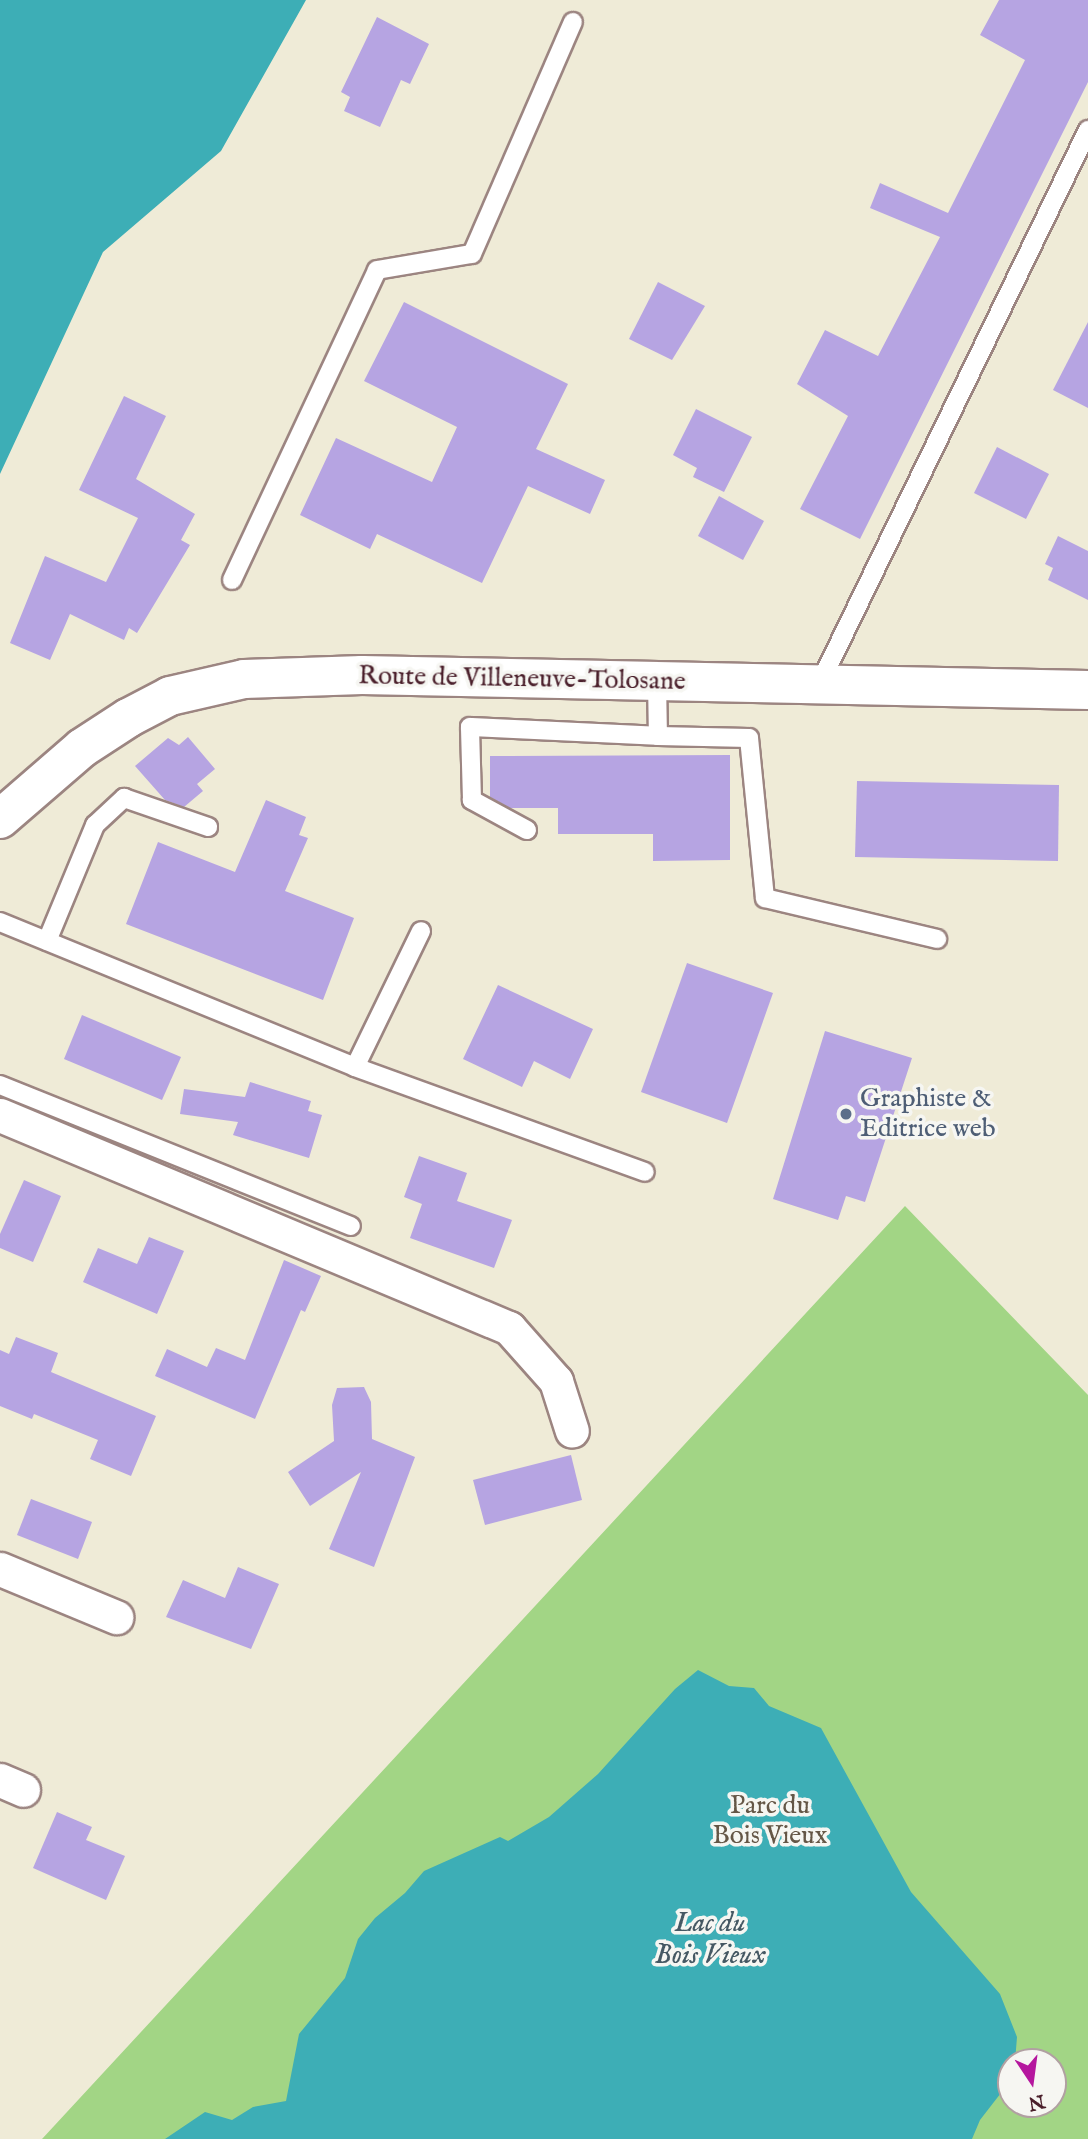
<!DOCTYPE html>
<html>
<head>
<meta charset="utf-8">
<style>
  body { margin:0 }
  #map { position:relative; width:1088px; height:2139px; overflow:hidden; background:#efebd7; font-family:"IM FELL English",serif }
  div>[style] { position:absolute }
  [style*='--x'] { left:calc(var(--x)*1px); top:calc(var(--y)*1px); width:calc(var(--w)*1px); rotate:calc(var(--a)*1deg) }
  .green>* { inset:0; background:#a2d585 }
  .water>* { inset:0; background:#3daeb6 }
  .building>* { inset:0; background:#b6a4e2 }
  .roads { filter:drop-shadow(2px 0 #9c8581) drop-shadow(-2px 0 #9c8581) drop-shadow(0 2px #9c8581) drop-shadow(0 -2px #9c8581) }
  .service>* { height:18px; margin:-9px; padding:0 9px; transform-origin:9px; border-radius:9px; background:#fff }
  .minor>* { height:33px; margin:-16.5px; padding:0 16.5px; transform-origin:16.5px; border-radius:16.5px; background:#fff }
  .tertiary>* { height:38px; margin:-19px; padding:0 19px; transform-origin:19px; border-radius:19px; background:#fff }
  .dots>* { width:19px; height:19px; translate:-50% -50%; box-sizing:border-box; border:4px solid #f6f6f2; border-radius:50% }
  span { translate:-50% -50%; white-space:nowrap; text-align:center; line-height:1.15; -webkit-text-stroke:7px #f6f6f2; paint-order:stroke }
  .street-label { font-size:26px; color:#4a1f2b }
  .service-label { font-size:26px; color:#4e5e75 }
  .left { translate:0 -50%; text-align:left }
  .park-label { font-size:26px; color:#645646 }
  .water-label { font-size:28px; color:#455863; font-style:italic }
  .north { position:absolute; left:997px; top:2048px; width:70px; height:70px; box-sizing:border-box; background:#f6f6f2; border:2px solid #b1a0a2; border-radius:50%; rotate:167deg; font-size:19px; font-weight:700; line-height:28px; text-align:center; color:#4a1f2b }
  .north::after { content:''; display:block; margin:auto; width:24px; height:32px; background:#b5179e; clip-path:polygon(50% 0,100% 100%,50% 72%,0 100%) }
</style>
</head>
<body>
<div id="map">
  <div class="green">
    <div style="clip-path:polygon(evenodd,905px 1206px,1088px 1395px,1088px 2139px,42px 2139px,905px 1206px,1011px 2062px,1053px 2062px,1053px 2104px,1011px 2104px,1011px 2062px)"></div>
  </div>
  <div class="water">
    <div style="clip-path:polygon(0 0,306px 0,221px 151px,103px 252px,0 474px)"></div>
    <div style="clip-path:polygon(698px 1670px,729px 1686px,754px 1688px,769px 1706px,821px 1728px,911px 1892px,1000px 1994px,1017px 2037px,1015px 2062px,1011px 2062px,1011px 2080px,980px 2120px,972px 2139px,165px 2139px,205px 2112px,232px 2120px,253px 2107px,286px 2101px,299px 2034px,345px 1978px,358px 1939px,375px 1918px,405px 1893px,424px 1871px,500px 1837px,508px 1841px,549px 1817px,598px 1774px,675px 1689px)"></div>
  </div>
  <div class="building">
    <div style="clip-path:polygon(999px 0,1088px 0,1088px 82px,860px 539px,800px 509px,848px 416px,797px 384px,825px 330px,878px 356px,940px 237px,870px 208px,880px 183px,948px 213px,1025px 60px,980px 35px)"></div>
    <div style="clip-path:polygon(377px 17px,429px 44px,410px 84px,401px 80px,380px 127px,344px 111px,350px 97px,341px 92px)"></div>
    <div style="clip-path:polygon(658px 282px,705px 306px,672px 360px,629px 339px)"></div>
    <div style="clip-path:polygon(404px 302px,568px 384px,536px 449px,605px 480px,590px 514px,528px 486px,482px 583px,377px 534px,370px 549px,300px 515px,336px 438px,432px 482px,457px 427px,364px 381px)"></div>
    <div style="clip-path:polygon(1088px 322px,1088px 408px,1053px 390px)"></div>
    <div style="clip-path:polygon(124px 396px,166px 416px,136px 479px,195px 514px,181px 540px,190px 545px,137px 633px,129px 628px,124px 640px,70px 614px,50px 660px,10px 643px,45px 556px,106px 582px,138px 518px,79px 490px)"></div>
    <div style="clip-path:polygon(696px 409px,752px 437px,724px 492px,693px 477px,697px 468px,673px 455px)"></div>
    <div style="clip-path:polygon(997px 447px,1049px 474px,1026px 519px,974px 493px)"></div>
    <div style="clip-path:polygon(719px 496px,764px 521px,743px 560px,698px 536px)"></div>
    <div style="clip-path:polygon(1058px 536px,1088px 551px,1088px 600px,1048px 580px,1053px 568px,1045px 564px)"></div>
    <div style="clip-path:polygon(188px 737px,215px 769px,197px 784px,203px 791px,184px 807px,165px 800px,135px 766px,168px 738px,179px 745px)"></div>
    <div style="clip-path:polygon(730px 755px,730px 860px,653px 861px,653px 834px,558px 834px,558px 808px,510px 808px,490px 797px,490px 756px)"></div>
    <div style="clip-path:polygon(857px 781px,1059px 785px,1058px 861px,855px 857px)"></div>
    <div style="clip-path:polygon(266px 800px,306px 817px,299px 835px,308px 838px,285px 891px,354px 918px,323px 1000px,126px 924px,158px 842px,235px 872px)"></div>
    <div style="clip-path:polygon(687px 963px,773px 993px,727px 1123px,641px 1092px)"></div>
    <div style="clip-path:polygon(498px 985px,593px 1029px,570px 1079px,534px 1061px,522px 1087px,463px 1059px)"></div>
    <div style="clip-path:polygon(82px 1015px,181px 1057px,162px 1100px,64px 1059px)"></div>
    <div style="clip-path:polygon(825px 1031px,912px 1058px,865px 1202px,846px 1196px,838px 1220px,773px 1199px)"></div>
    <div style="clip-path:polygon(250px 1082px,311px 1101px,308px 1111px,322px 1115px,309px 1158px,233px 1135px,238px 1122px,180px 1114px,184px 1089px,245px 1097px)"></div>
    <div style="clip-path:polygon(419px 1156px,467px 1173px,457px 1201px,512px 1220px,494px 1268px,410px 1238px,422px 1204px,404px 1197px)"></div>
    <div style="clip-path:polygon(24px 1180px,61px 1196px,33px 1262px,0 1248px,0 1234px)"></div>
    <div style="clip-path:polygon(149px 1237px,184px 1251px,157px 1314px,83px 1282px,98px 1248px,137px 1264px)"></div>
    <div style="clip-path:polygon(284px 1260px,321px 1276px,305px 1312px,301px 1310px,255px 1419px,155px 1376px,167px 1349px,207px 1367px,216px 1348px,245px 1360px)"></div>
    <div style="clip-path:polygon(16px 1337px,58px 1353px,51px 1372px,156px 1416px,131px 1476px,90px 1459px,98px 1440px,34px 1414px,32px 1419px,0 1406px,0 1350px,9px 1354px)"></div>
    <div style="clip-path:polygon(364px 1387px,371px 1402px,372px 1439px,415px 1457px,374px 1567px,329px 1549px,361px 1472px,310px 1506px,288px 1472px,334px 1441px,332px 1405px,337px 1388px)"></div>
    <div style="clip-path:polygon(571px 1455px,582px 1500px,485px 1525px,473px 1480px)"></div>
    <div style="clip-path:polygon(31px 1499px,92px 1522px,78px 1559px,17px 1535px)"></div>
    <div style="clip-path:polygon(238px 1567px,279px 1584px,251px 1649px,166px 1617px,183px 1580px,225px 1598px)"></div>
    <div style="clip-path:polygon(57px 1812px,92px 1827px,86px 1840px,125px 1856px,106px 1900px,33px 1868px)"></div>
  </div>
  <div class="roads">
    <div class="service">
      <div style="--x:232;--y:580;--w:342;--a:-64.9"></div>
      <div style="--x:377;--y:270;--w:96;--a:-9.6"></div>
      <div style="--x:472;--y:254;--w:253;--a:-66.5"></div>
      <div style="--x:657;--y:681;--w:55;--a:89"></div>
      <div style="--x:658;--y:736;--w:91;--a:1.3"></div>
      <div style="--x:749;--y:738;--w:161;--a:84.3"></div>
      <div style="--x:765;--y:898;--w:177;--a:13.4"></div>
      <div style="--x:819;--y:685;--w:617;--a:-64.14"></div>
      <div style="--x:527;--y:830;--w:63;--a:-151.4"></div>
      <div style="--x:472;--y:800;--w:73;--a:-91.6"></div>
      <div style="--x:470;--y:727;--w:188;--a:2.7"></div>
      <div style="--x:0;--y:922;--w:383;--a:22.2"></div>
      <div style="--x:355;--y:1067;--w:151;--a:-64.1"></div>
      <div style="--x:47;--y:941;--w:126;--a:-67.5"></div>
      <div style="--x:95;--y:825;--w:40;--a:-43"></div>
      <div style="--x:124;--y:798;--w:89;--a:19"></div>
      <div style="--x:355;--y:1067;--w:308;--a:19.9"></div>
      <div style="--x:0;--y:1085;--w:378;--a:21.9"></div>
    </div>
    <div class="minor">
      <div style="--x:0;--y:1115;--w:552;--a:22.71"></div>
      <div style="--x:509;--y:1328;--w:71;--a:48.4"></div>
      <div style="--x:556;--y:1381;--w:52;--a:72.3"></div>
      <div style="--x:0;--y:1569;--w:126;--a:22.5"></div>
      <div style="--x:0;--y:1780;--w:25;--a:23"></div>
    </div>
    <div class="tertiary">
      <div style="--x:0;--y:819;--w:108;--a:-40.9"></div>
      <div style="--x:82;--y:748;--w:55;--a:-33.1"></div>
      <div style="--x:128;--y:718;--w:47;--a:-27.6"></div>
      <div style="--x:170;--y:696;--w:76;--a:-12.9"></div>
      <div style="--x:244;--y:679;--w:118;--a:-1.9"></div>
      <div style="--x:362;--y:675;--w:726;--a:1.18"></div>
    </div>
  </div>
  <div class="dots">
    <div style="left:846px;top:1114px;background:#5c6f8a"></div>
  </div>
  <div class="street-label">
    <span style="left:522px;top:679px;rotate:1deg">Route de Villeneuve-Tolosane</span>
  </div>
  <div class="service-label">
    <span class="left" style="left:860px;top:1114px">Graphiste &amp;<br>Editrice web</span>
  </div>
  <div class="park-label">
    <span style="left:770px;top:1821px">Parc du<br>Bois Vieux</span>
  </div>
  <div class="water-label">
    <span style="left:710px;top:1940px">Lac du<br>Bois Vieux</span>
  </div>
  <div class="north">N</div>
</div>
</body>
</html>
